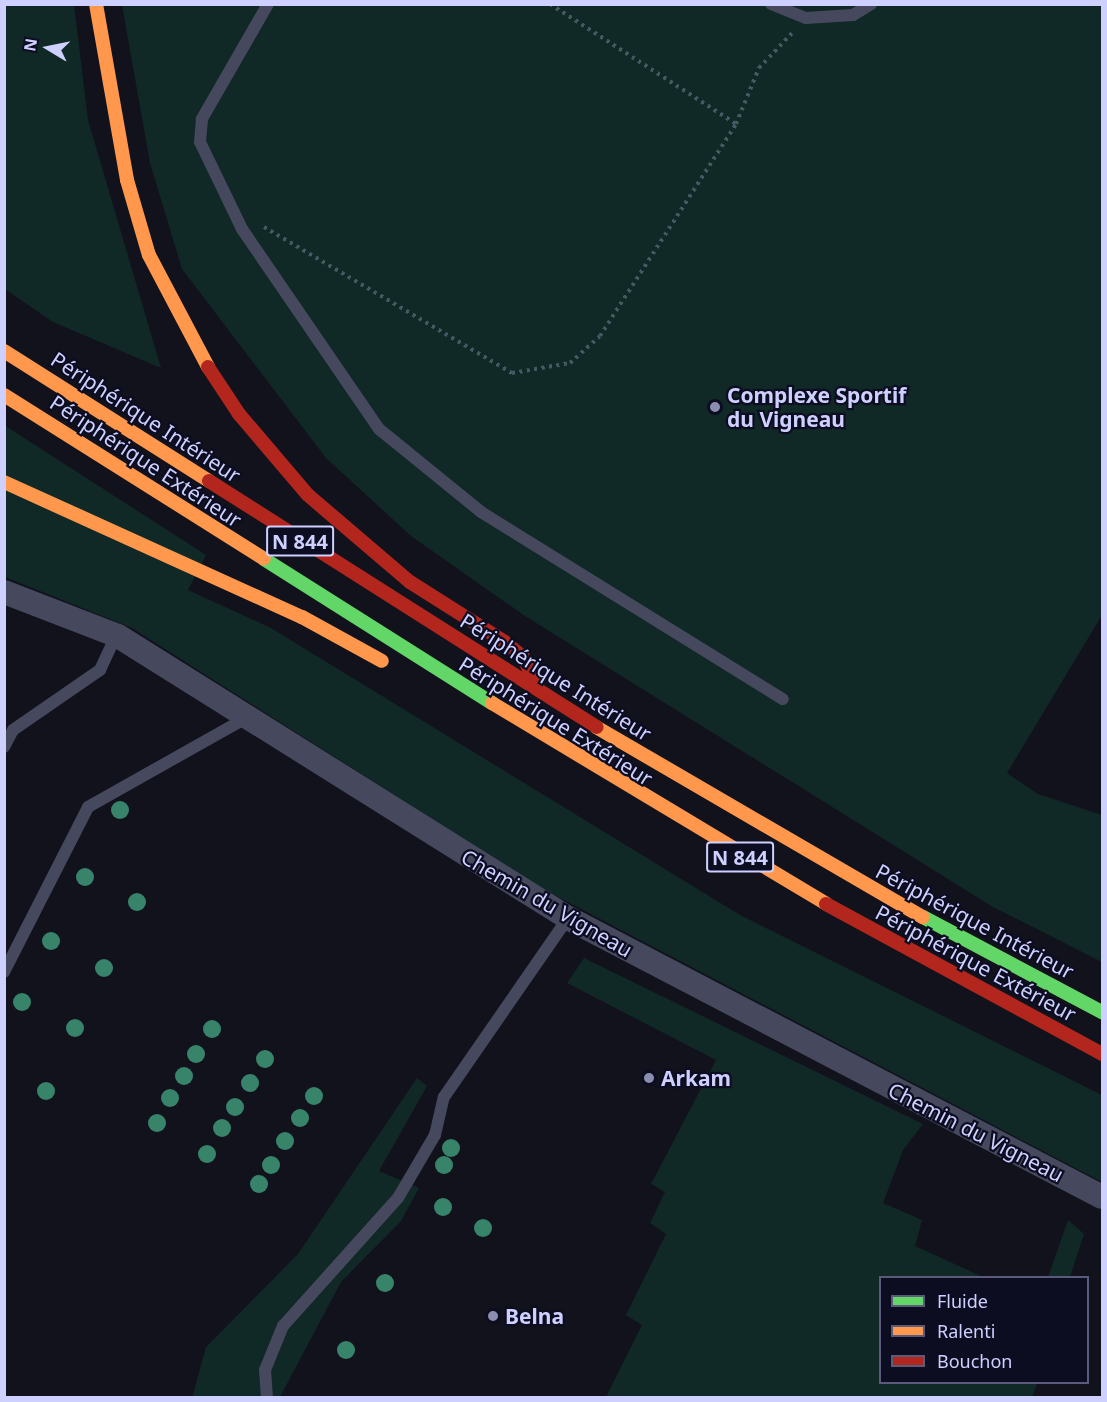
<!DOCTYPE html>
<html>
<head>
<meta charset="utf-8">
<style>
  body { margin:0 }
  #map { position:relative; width:1107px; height:1402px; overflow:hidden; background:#12121d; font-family:"Noto Sans",sans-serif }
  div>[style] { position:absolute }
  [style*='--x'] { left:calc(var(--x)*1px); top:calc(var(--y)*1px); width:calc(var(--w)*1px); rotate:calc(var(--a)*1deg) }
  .green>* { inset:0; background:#102826 }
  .path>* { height:4px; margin-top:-2px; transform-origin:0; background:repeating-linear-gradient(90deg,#465862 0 3px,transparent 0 7.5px) }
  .lane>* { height:12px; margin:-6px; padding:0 6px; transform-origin:6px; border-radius:6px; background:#46495e }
  .street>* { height:24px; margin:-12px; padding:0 12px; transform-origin:12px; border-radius:12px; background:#46495e }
  .fast>* { height:14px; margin:-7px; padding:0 7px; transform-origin:7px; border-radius:7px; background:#63d668 }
  .slow>* { height:14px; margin:-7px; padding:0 7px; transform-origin:7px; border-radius:7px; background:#ff974d }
  .jam>* { height:14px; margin:-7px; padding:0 7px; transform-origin:7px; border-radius:7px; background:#b3261e }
  .trees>* { width:18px; height:18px; margin:-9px; border-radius:50%; background:#38846a }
  .dots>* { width:16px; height:16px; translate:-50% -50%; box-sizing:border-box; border:3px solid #0d0d22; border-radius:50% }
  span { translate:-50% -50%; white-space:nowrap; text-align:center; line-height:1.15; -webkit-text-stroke:4.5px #0d0d22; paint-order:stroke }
  .shield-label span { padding:2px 4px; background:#0d0d22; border:2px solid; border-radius:4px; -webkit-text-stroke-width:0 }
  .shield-label { font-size:20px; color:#ced0ff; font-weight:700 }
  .poi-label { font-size:21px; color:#ced0ff; font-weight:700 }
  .left { translate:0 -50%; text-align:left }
  .street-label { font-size:21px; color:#ced0ff }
  .frame { position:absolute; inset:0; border:6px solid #ced0ff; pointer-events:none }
  .legend { position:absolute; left:879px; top:1276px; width:210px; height:108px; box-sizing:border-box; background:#0d0d22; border:2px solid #5a5b7a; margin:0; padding:8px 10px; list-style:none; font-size:18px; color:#ced0ff }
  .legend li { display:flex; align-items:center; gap:12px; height:30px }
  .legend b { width:30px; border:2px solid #5a5b7a }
  .north { position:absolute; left:18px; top:18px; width:60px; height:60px; -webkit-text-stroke:4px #0d0d22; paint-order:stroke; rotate:280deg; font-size:16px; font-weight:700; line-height:24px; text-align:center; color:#ced0ff }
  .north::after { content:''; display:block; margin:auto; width:21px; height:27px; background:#ced0ff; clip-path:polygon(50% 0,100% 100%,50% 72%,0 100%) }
</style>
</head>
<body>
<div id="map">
  <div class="green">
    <div style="clip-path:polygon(4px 5px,74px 5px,88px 120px,161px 368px,53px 322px,5px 289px)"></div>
    <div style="clip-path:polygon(122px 5px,1102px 5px,1102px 615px,1007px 773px,1038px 794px,1102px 815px,1102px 962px,993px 907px,525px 616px,411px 536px,326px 458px,182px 269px,150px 163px)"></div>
    <div style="clip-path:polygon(4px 425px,206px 555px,188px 590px,271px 628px,740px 915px,1102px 1095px,1102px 1182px,539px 887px,132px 628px,5px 577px)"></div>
    <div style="clip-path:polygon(584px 958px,923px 1124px,903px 1150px,883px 1203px,922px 1220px,915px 1246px,983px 1277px,880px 1278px,880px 1382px,1037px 1383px,1032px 1397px,606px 1397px,642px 1325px,626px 1315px,666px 1234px,650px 1223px,665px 1192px,651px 1184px,716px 1060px,567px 983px)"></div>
    <div style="clip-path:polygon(417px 1078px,427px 1086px,379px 1171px,419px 1188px,401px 1221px,341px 1282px,280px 1397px,192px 1398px,206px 1347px,298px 1254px)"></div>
    <div style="clip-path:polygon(1068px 1220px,1084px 1234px,1070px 1277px,1048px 1277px)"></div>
  </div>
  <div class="path">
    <div style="--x:550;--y:4;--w:221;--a:32.8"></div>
    <div style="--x:264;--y:227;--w:288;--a:30.5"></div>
    <div style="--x:512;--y:373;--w:59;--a:-9.8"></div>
    <div style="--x:570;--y:363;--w:40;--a:-42"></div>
    <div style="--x:600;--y:336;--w:252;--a:-57.3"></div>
    <div style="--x:736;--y:124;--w:61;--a:-67.7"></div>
    <div style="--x:759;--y:68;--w:50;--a:-46.6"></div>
  </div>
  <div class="lane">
    <div style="--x:268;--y:4;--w:133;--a:119.9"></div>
    <div style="--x:202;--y:119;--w:23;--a:95"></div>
    <div style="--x:200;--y:142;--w:97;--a:64.2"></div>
    <div style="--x:242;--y:229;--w:242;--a:55.6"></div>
    <div style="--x:379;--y:429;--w:132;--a:39.1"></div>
    <div style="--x:481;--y:512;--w:355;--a:31.8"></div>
    <div style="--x:771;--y:4;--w:38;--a:22"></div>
    <div style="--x:806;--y:18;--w:47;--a:-3.7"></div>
    <div style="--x:853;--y:15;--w:21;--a:-31"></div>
    <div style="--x:4;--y:747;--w:19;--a:-62"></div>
    <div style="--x:13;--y:730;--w:106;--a:-34.6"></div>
    <div style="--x:100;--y:670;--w:38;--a:-65"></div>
    <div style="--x:4;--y:972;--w:185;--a:-63"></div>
    <div style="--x:88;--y:807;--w:184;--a:-29.4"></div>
    <div style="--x:267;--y:1398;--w:28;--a:-94"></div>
    <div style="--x:265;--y:1370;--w:48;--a:-67.8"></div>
    <div style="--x:283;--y:1326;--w:172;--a:-48.1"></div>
    <div style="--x:398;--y:1198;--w:73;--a:-59.6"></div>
    <div style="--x:435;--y:1135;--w:39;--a:-77"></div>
    <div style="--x:444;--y:1097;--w:218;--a:-55.3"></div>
  </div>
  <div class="street">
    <div style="--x:4;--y:592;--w:122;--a:21.1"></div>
    <div style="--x:118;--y:636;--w:531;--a:32.07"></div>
    <div style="--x:568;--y:918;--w:602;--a:27.59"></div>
  </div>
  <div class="fast">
    <div style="--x:264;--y:559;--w:270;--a:32.3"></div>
    <div style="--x:923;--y:917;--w:203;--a:28"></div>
  </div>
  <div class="slow">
    <div style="--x:96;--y:4;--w:179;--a:80"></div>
    <div style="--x:127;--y:180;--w:78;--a:73.7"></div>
    <div style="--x:149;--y:255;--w:127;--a:62.2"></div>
    <div style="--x:4;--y:351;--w:243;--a:32.4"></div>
    <div style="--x:4;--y:395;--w:307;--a:32.2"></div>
    <div style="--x:4;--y:482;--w:327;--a:24.4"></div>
    <div style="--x:302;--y:617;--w:91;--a:28.8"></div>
    <div style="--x:492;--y:703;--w:390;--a:31"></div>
    <div style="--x:596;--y:727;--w:378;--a:30.2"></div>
  </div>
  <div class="jam">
    <div style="--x:208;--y:367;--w:56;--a:56.6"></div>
    <div style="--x:239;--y:414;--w:106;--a:49.6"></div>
    <div style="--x:308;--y:495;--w:134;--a:40.5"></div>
    <div style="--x:410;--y:582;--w:112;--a:32.3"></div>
    <div style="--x:505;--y:642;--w:25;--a:40"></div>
    <div style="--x:524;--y:658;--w:30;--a:67"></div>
    <div style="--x:209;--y:481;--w:459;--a:32.4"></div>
    <div style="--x:826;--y:904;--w:314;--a:28.5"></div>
  </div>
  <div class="trees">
    <div style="left:120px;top:810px"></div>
    <div style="left:85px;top:877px"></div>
    <div style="left:137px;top:902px"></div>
    <div style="left:51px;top:941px"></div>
    <div style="left:104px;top:968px"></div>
    <div style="left:22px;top:1002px"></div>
    <div style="left:75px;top:1028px"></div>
    <div style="left:212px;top:1029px"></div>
    <div style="left:196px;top:1054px"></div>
    <div style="left:265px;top:1059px"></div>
    <div style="left:184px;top:1076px"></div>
    <div style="left:250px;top:1083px"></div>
    <div style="left:46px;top:1091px"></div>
    <div style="left:314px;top:1096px"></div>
    <div style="left:170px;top:1098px"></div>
    <div style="left:235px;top:1107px"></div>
    <div style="left:300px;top:1118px"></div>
    <div style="left:157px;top:1123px"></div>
    <div style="left:222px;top:1128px"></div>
    <div style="left:285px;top:1141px"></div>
    <div style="left:451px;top:1148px"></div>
    <div style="left:207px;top:1154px"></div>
    <div style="left:271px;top:1165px"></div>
    <div style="left:444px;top:1165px"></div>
    <div style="left:259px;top:1184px"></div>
    <div style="left:443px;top:1207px"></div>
    <div style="left:483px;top:1228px"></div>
    <div style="left:385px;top:1283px"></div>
    <div style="left:346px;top:1350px"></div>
  </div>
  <div class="dots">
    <div style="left:715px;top:407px;background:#8c8eb0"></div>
    <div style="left:649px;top:1078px;background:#8c8eb0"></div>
    <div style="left:493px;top:1316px;background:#8c8eb0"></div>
  </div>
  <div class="shield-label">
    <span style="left:300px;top:541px">N 844</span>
    <span style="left:740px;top:857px">N 844</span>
  </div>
  <div class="poi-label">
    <span class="left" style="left:727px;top:407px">Complexe Sportif<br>du Vigneau</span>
    <span class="left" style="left:661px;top:1078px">Arkam</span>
    <span class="left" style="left:505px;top:1316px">Belna</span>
  </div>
  <div class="street-label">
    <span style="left:146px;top:417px;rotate:33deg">Périphérique Intérieur</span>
    <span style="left:146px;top:461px;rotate:33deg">Périphérique Extérieur</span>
    <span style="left:556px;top:677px;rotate:32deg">Périphérique Intérieur</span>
    <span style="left:556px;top:721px;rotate:32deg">Périphérique Extérieur</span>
    <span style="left:547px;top:903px;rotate:30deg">Chemin du Vigneau</span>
    <span style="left:975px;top:921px;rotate:28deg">Périphérique Intérieur</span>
    <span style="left:976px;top:963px;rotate:28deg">Périphérique Extérieur</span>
    <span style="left:976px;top:1132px;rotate:27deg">Chemin du Vigneau</span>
  </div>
  <div class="frame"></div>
  <ul class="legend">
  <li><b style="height:8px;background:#63d668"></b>Fluide</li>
  <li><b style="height:8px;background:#ff974d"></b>Ralenti</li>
  <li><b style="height:8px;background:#b3261e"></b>Bouchon</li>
  </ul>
  <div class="north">N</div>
</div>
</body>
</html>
